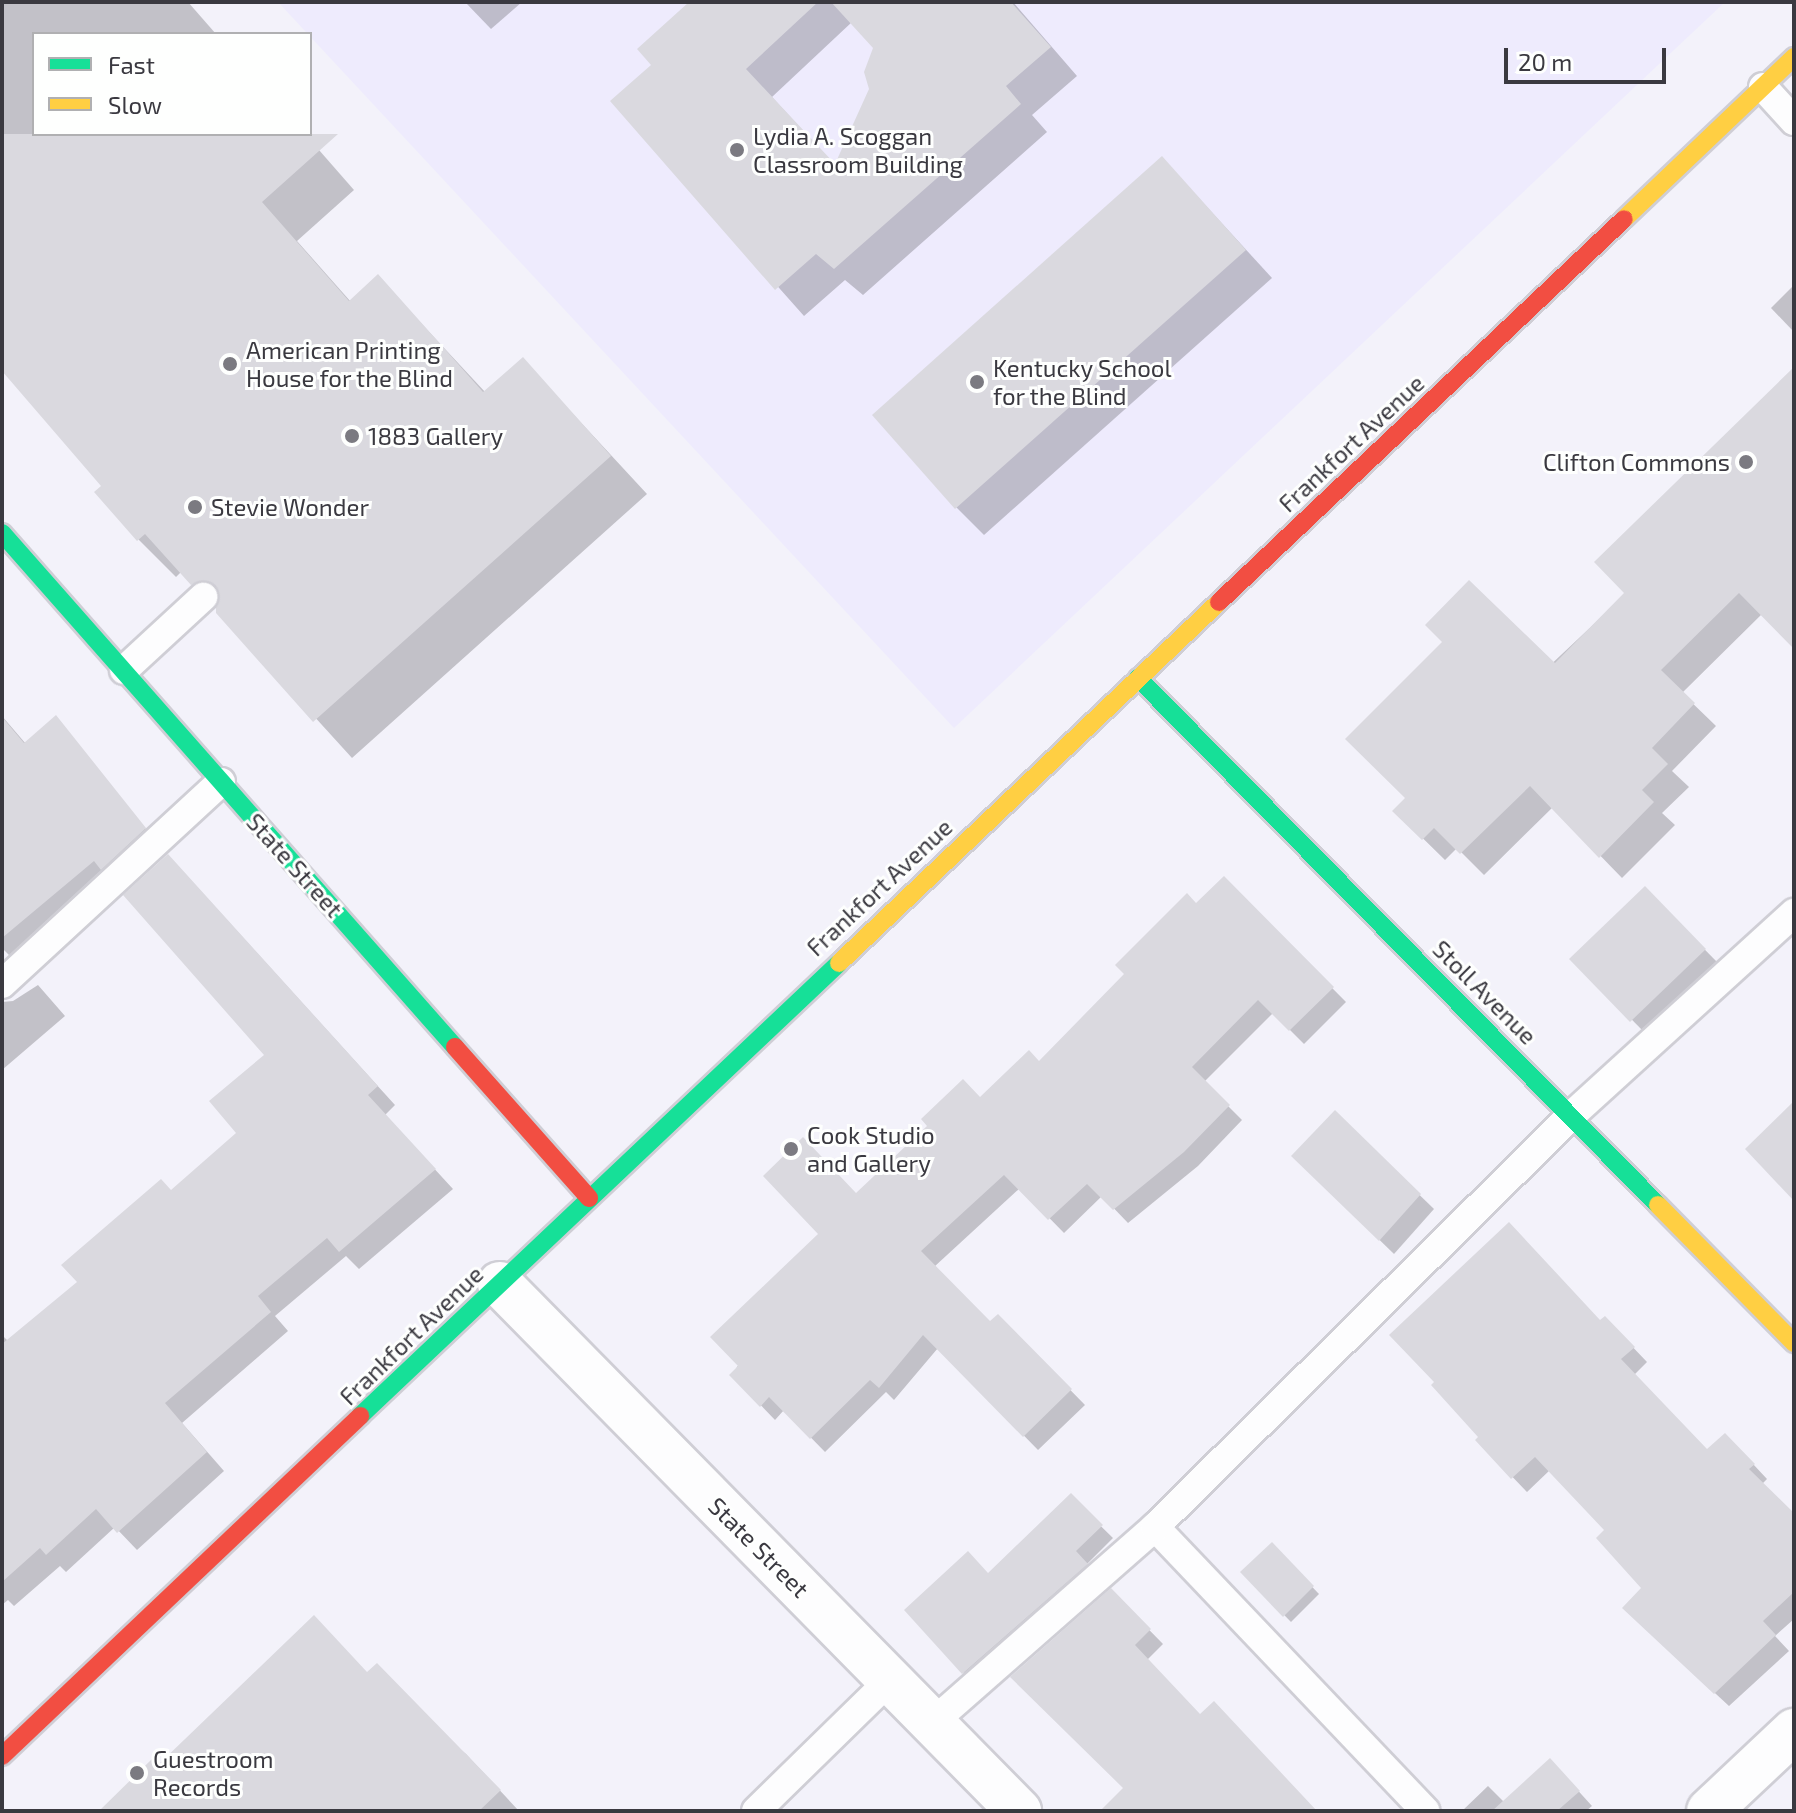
<!DOCTYPE html>
<html>
<head>
<meta charset="utf-8">
<style>
  body { margin:0 }
  #map { position:relative; width:1796px; height:1813px; overflow:hidden; background:#f3f2fa; font-family:"Exo 2",sans-serif }
  div>[style] { position:absolute }
  [style*='--x'] { left:calc(var(--x)*1px); top:calc(var(--y)*1px); width:calc(var(--w)*1px); rotate:calc(var(--a)*1deg) }
  .built>* { inset:0; background:#eeebfd }
  .shadow>* { inset:0; background:#0003 }
  .building>* { inset:0; background:#dad9df }
  .roads { filter:drop-shadow(2px 0 #cfced5) drop-shadow(-2px 0 #cfced5) drop-shadow(0 2px #cfced5) drop-shadow(0 -2px #cfced5) }
  .lane>* { height:28px; margin:-14px; padding:0 14px; transform-origin:14px; border-radius:14px; background:#fdfdfe }
  .street>* { height:44px; margin:-22px; padding:0 22px; transform-origin:22px; border-radius:22px; background:#fdfdfe }
  .fast>* { height:18px; margin:-9px; padding:0 9px; transform-origin:9px; border-radius:9px; background:#16e098 }
  .slow>* { height:18px; margin:-9px; padding:0 9px; transform-origin:9px; border-radius:9px; background:#ffcf43 }
  .jam>* { height:18px; margin:-9px; padding:0 9px; transform-origin:9px; border-radius:9px; background:#f24e42 }
  .dots>* { width:22px; height:22px; translate:-50% -50%; box-sizing:border-box; border:4px solid #fefffe; border-radius:50% }
  span { translate:-50% -50%; white-space:nowrap; text-align:center; line-height:1.15; -webkit-text-stroke:6px #fefffe; paint-order:stroke }
  .poi-label { font-size:24px; color:#3a3940 }
  .left { translate:0 -50%; text-align:left }
  .right { translate:-100% -50%; text-align:right }
  .street-label { font-size:24px; color:#3a3940 }
  .frame { position:absolute; inset:0; border:4px solid #3a3940; pointer-events:none }
  .legend { position:absolute; left:32px; top:32px; width:280px; height:104px; box-sizing:border-box; background:#fefffe; border:2px solid #b0b0b2; margin:0; padding:10px 14px; list-style:none; font-size:24px; color:#3a3940 }
  .legend li { display:flex; align-items:center; gap:16px; height:40px }
  .legend b { width:40px; border:2px solid #b0b0b2 }
  .scale { position:absolute; left:1504px; top:48px; width:162px; height:36px; box-sizing:border-box; border:4px solid #3a3940; border-top:0; padding-left:10px; font-size:24px; line-height:28px; white-space:nowrap; color:#3a3940; -webkit-text-stroke:6px #fefffe; paint-order:stroke }
</style>
</head>
<body>
<div id="map">
  <div class="built">
    <div style="clip-path:polygon(278px 2px,1725px 2px,954px 728px)"></div>
  </div>
  <div class="shadow">
    <div style="clip-path:polygon(2px 2px,188px 2px,216px 34px,34px 34px,34px 134px,305px 134px,354px 190px,297px 241px,351px 302px,378px 277px,486px 393px,523px 360px,647px 494px,352px 758px,182px 571px,176px 577px,139px 540px,97px 492px,104px 486px,2px 368px)"></div>
    <div style="clip-path:polygon(465px 2px,522px 2px,491px 29px)"></div>
    <div style="clip-path:polygon(evenodd,692px 2px,1013px 2px,1077px 76px,1032px 115px,1047px 132px,863px 295px,845px 280px,804px 316px,613px 101px,654px 65px,692px 2px,852px 22px,876px 47px,871px 89px,836px 167px,772px 97px,852px 22px)"></div>
    <div style="clip-path:polygon(1162px 158px,1272px 278px,984px 535px,956px 507px)"></div>
    <div style="clip-path:polygon(1794px 285px,1794px 332px,1771px 308px)"></div>
    <div style="clip-path:polygon(1794px 369px,1794px 646px,1762px 614px,1682px 693px,1716px 726px,1672px 771px,1689px 787px,1662px 813px,1675px 825px,1622px 878px,1553px 807px,1484px 875px,1457px 848px,1445px 860px,1395px 811px,1627px 593px)"></div>
    <div style="clip-path:polygon(2px 716px,26px 744px,56px 718px,158px 844px,11px 957px,2px 948px)"></div>
    <div style="clip-path:polygon(186px 875px,395px 1105px,385px 1115px,453px 1189px,359px 1269px,346px 1256px,275px 1316px,288px 1331px,182px 1423px,224px 1471px,137px 1550px,115px 1527px,66px 1572px,60px 1566px,14px 1606px,8px 1600px,2px 1605px,2px 1335px,8px 1341px,80px 1283px,239px 1133px,267px 1055px)"></div>
    <div style="clip-path:polygon(1224px 879px,1346px 1002px,1304px 1044px,1273px 1013px,1204px 1082px,1242px 1120px,1198px 1166px,1128px 1223px,1102px 1196px,1064px 1233px,1020px 1188px,934px 1267px,990px 1324px,998px 1316px,1085px 1405px,1038px 1450px,938px 1348px,894px 1400px,886px 1392px,825px 1452px,784px 1410px,775px 1420px,732px 1375px,821px 1234px,857px 1196px,981px 1099px,1039px 1063px)"></div>
    <div style="clip-path:polygon(1645px 889px,1719px 964px,1646px 1034px,1572px 959px)"></div>
    <div style="clip-path:polygon(38px 985px,65px 1016px,2px 1070px,2px 1002px,13px 1001px)"></div>
    <div style="clip-path:polygon(1335px 1113px,1434px 1209px,1394px 1254px,1293px 1156px)"></div>
    <div style="clip-path:polygon(1605px 1318px,1647px 1362px,1634px 1375px,1707px 1452px,1739px 1449px,1767px 1479px,1762px 1484px,1794px 1516px,1794px 1619px,1775px 1636px,1789px 1651px,1729px 1706px,1638px 1622px,1644px 1588px,1607px 1531px,1550px 1470px,1527px 1492px,1477px 1440px)"></div>
    <div style="clip-path:polygon(1070px 1496px,1113px 1538px,1086px 1565px,1098px 1577px,975px 1684px,963px 1672px,989px 1576px)"></div>
    <div style="clip-path:polygon(1272px 1545px,1319px 1594px,1291px 1622px,1242px 1572px)"></div>
    <div style="clip-path:polygon(1111px 1591px,1163px 1644px,1147px 1660px,1200px 1716px,1315px 1811px,1147px 1811px)"></div>
    <div style="clip-path:polygon(368px 1674px,466px 1754px,519px 1811px,131px 1811px,159px 1767px)"></div>
    <div style="clip-path:polygon(1563px 1774px,1592px 1806px,1586px 1811px,1462px 1811px,1488px 1786px,1504px 1802px)"></div>
  </div>
  <div class="building">
    <div style="clip-path:polygon(689px 2px,818px 2px,746px 69px,835px 164px,869px 89px,864px 72px,873px 48px,831px 2px,1011px 2px,1051px 47px,1006px 86px,1021px 104px,834px 269px,816px 254px,775px 290px,610px 101px,651px 65px,637px 49px)"></div>
    <div style="clip-path:polygon(2px 134px,338px 134px,262px 202px,349px 301px,378px 274px,483px 392px,523px 357px,611px 456px,313px 722px,216px 613px,216px 586px,207px 581px,191px 585px,145px 534px,137px 541px,94px 492px,101px 486px,2px 371px)"></div>
    <div style="clip-path:polygon(1162px 156px,1246px 250px,955px 509px,872px 415px)"></div>
    <div style="clip-path:polygon(1794px 367px,1794px 649px,1739px 593px,1661px 670px,1695px 703px,1652px 748px,1668px 764px,1642px 790px,1654px 802px,1599px 858px,1530px 786px,1460px 854px,1434px 828px,1422px 840px,1392px 811px,1405px 798px,1345px 739px,1442px 642px,1425px 625px,1469px 580px,1555px 663px,1624px 593px,1594px 562px)"></div>
    <div style="clip-path:polygon(56px 715px,146px 828px,101px 870px,94px 861px,2px 938px,2px 717px,24px 743px)"></div>
    <div style="clip-path:polygon(168px 854px,378px 1086px,368px 1095px,436px 1169px,339px 1252px,327px 1238px,258px 1296px,271px 1312px,165px 1403px,207px 1452px,117px 1533px,96px 1509px,46px 1555px,40px 1548px,2px 1582px,2px 1344px,77px 1282px,61px 1265px,161px 1179px,171px 1190px,236px 1133px,209px 1101px,264px 1055px,123px 895px)"></div>
    <div style="clip-path:polygon(1224px 876px,1334px 987px,1289px 1031px,1258px 1000px,1192px 1067px,1230px 1105px,1184px 1152px,1113px 1210px,1087px 1184px,1048px 1220px,1004px 1175px,921px 1251px,990px 1321px,998px 1314px,1072px 1389px,1023px 1437px,923px 1335px,879px 1388px,870px 1380px,810px 1439px,769px 1397px,760px 1407px,729px 1375px,738px 1366px,710px 1337px,818px 1234px,763px 1176px,803px 1137px,856px 1193px,927px 1126px,921px 1119px,963px 1079px,980px 1097px,1029px 1050px,1039px 1061px,1124px 974px,1115px 965px,1187px 893px,1196px 903px)"></div>
    <div style="clip-path:polygon(1645px 886px,1706px 949px,1630px 1022px,1569px 959px)"></div>
    <div style="clip-path:polygon(1794px 1101px,1794px 1201px,1745px 1149px)"></div>
    <div style="clip-path:polygon(1335px 1110px,1421px 1194px,1379px 1241px,1291px 1156px)"></div>
    <div style="clip-path:polygon(1509px 1222px,1600px 1320px,1605px 1316px,1635px 1347px,1621px 1359px,1707px 1449px,1725px 1433px,1755px 1464px,1749px 1469px,1794px 1513px,1794px 1592px,1763px 1621px,1776px 1635px,1714px 1694px,1622px 1608px,1641px 1588px,1596px 1538px,1604px 1530px,1535px 1457px,1511px 1479px,1475px 1440px,1478px 1437px,1431px 1385px,1434px 1382px,1389px 1335px)"></div>
    <div style="clip-path:polygon(1071px 1493px,1103px 1525px,1076px 1551px,1088px 1564px,962px 1674px,904px 1610px,968px 1551px,988px 1573px)"></div>
    <div style="clip-path:polygon(1272px 1542px,1314px 1586px,1283px 1617px,1240px 1572px)"></div>
    <div style="clip-path:polygon(1111px 1588px,1151px 1629px,1135px 1645px,1200px 1714px,1214px 1701px,1317px 1811px,1100px 1811px,1123px 1788px,1010px 1677px)"></div>
    <div style="clip-path:polygon(314px 1615px,367px 1672px,377px 1663px,501px 1790px,479px 1811px,99px 1811px,153px 1758px,159px 1764px)"></div>
    <div style="clip-path:polygon(1550px 1758px,1580px 1791px,1557px 1811px,1492px 1811px)"></div>
  </div>
  <div class="roads">
    <div class="lane">
      <div style="--x:1763;--y:87;--w:46;--a:47.6"></div>
      <div style="--x:124;--y:670;--w:108;--a:-42.7"></div>
      <div style="--x:2;--y:984;--w:298;--a:-42.7"></div>
      <div style="--x:1155;--y:1527;--w:392;--a:46.4"></div>
      <div style="--x:932;--y:1723;--w:297;--a:-41.3"></div>
      <div style="--x:1155;--y:1527;--w:588;--a:-44.66"></div>
      <div style="--x:1573;--y:1114;--w:299;--a:-42.3"></div>
      <div style="--x:756;--y:1811;--w:187;--a:-44.4"></div>
    </div>
    <div class="street">
      <div style="--x:500;--y:1284;--w:740;--a:45.44"></div>
      <div style="--x:1709;--y:1811;--w:117;--a:-43.3"></div>
    </div>
    <div class="fast">
      <div style="--x:2;--y:533;--w:685;--a:48.61"></div>
      <div style="--x:1138;--y:678;--w:740;--a:45.38"></div>
      <div style="--x:360;--y:1416;--w:659;--a:-43.4"></div>
    </div>
    <div class="slow">
      <div style="--x:1624;--y:219;--w:235;--a:-43.6"></div>
      <div style="--x:839;--y:963;--w:524;--a:-43.53"></div>
      <div style="--x:1658;--y:1205;--w:194;--a:45.4"></div>
    </div>
    <div class="jam">
      <div style="--x:1219;--y:602;--w:557;--a:-43.4"></div>
      <div style="--x:455;--y:1047;--w:202;--a:48.4"></div>
      <div style="--x:2;--y:1756;--w:494;--a:-43.5"></div>
    </div>
  </div>
  <div class="dots">
    <div style="left:737px;top:150px;background:#7b7a81"></div>
    <div style="left:230px;top:364px;background:#7b7a81"></div>
    <div style="left:977px;top:382px;background:#7b7a81"></div>
    <div style="left:352px;top:436px;background:#7b7a81"></div>
    <div style="left:1746px;top:462px;background:#7b7a81"></div>
    <div style="left:195px;top:507px;background:#7b7a81"></div>
    <div style="left:791px;top:1149px;background:#7b7a81"></div>
    <div style="left:137px;top:1773px;background:#7b7a81"></div>
  </div>
  <div class="poi-label">
    <span class="left" style="left:753px;top:150px">Lydia A. Scoggan<br>Classroom Building</span>
    <span class="left" style="left:246px;top:364px">American Printing<br>House for the Blind</span>
    <span class="left" style="left:993px;top:382px">Kentucky School<br>for the Blind</span>
    <span class="left" style="left:368px;top:436px">1883 Gallery</span>
    <span class="right" style="left:1730px;top:462px">Clifton Commons</span>
    <span class="left" style="left:211px;top:507px">Stevie Wonder</span>
    <span class="left" style="left:807px;top:1149px">Cook Studio<br>and Gallery</span>
    <span class="left" style="left:153px;top:1773px">Guestroom<br>Records</span>
  </div>
  <div class="street-label">
    <span style="left:1351px;top:443px;rotate:-43deg">Frankfort Avenue</span>
    <span style="left:295px;top:865px;rotate:48deg">State Street</span>
    <span style="left:879px;top:887px;rotate:-43deg">Frankfort Avenue</span>
    <span style="left:1485px;top:992px;rotate:45deg">Stoll Avenue</span>
    <span style="left:411px;top:1335px;rotate:-44deg">Frankfort Avenue</span>
    <span style="left:759px;top:1547px;rotate:45deg">State Street</span>
  </div>
  <div class="frame"></div>
  <ul class="legend">
  <li><b style="height:10px;background:#16e098"></b>Fast</li>
  <li><b style="height:10px;background:#ffcf43"></b>Slow</li>
  </ul>
  <div class="scale">20 m</div>
</div>
</body>
</html>
